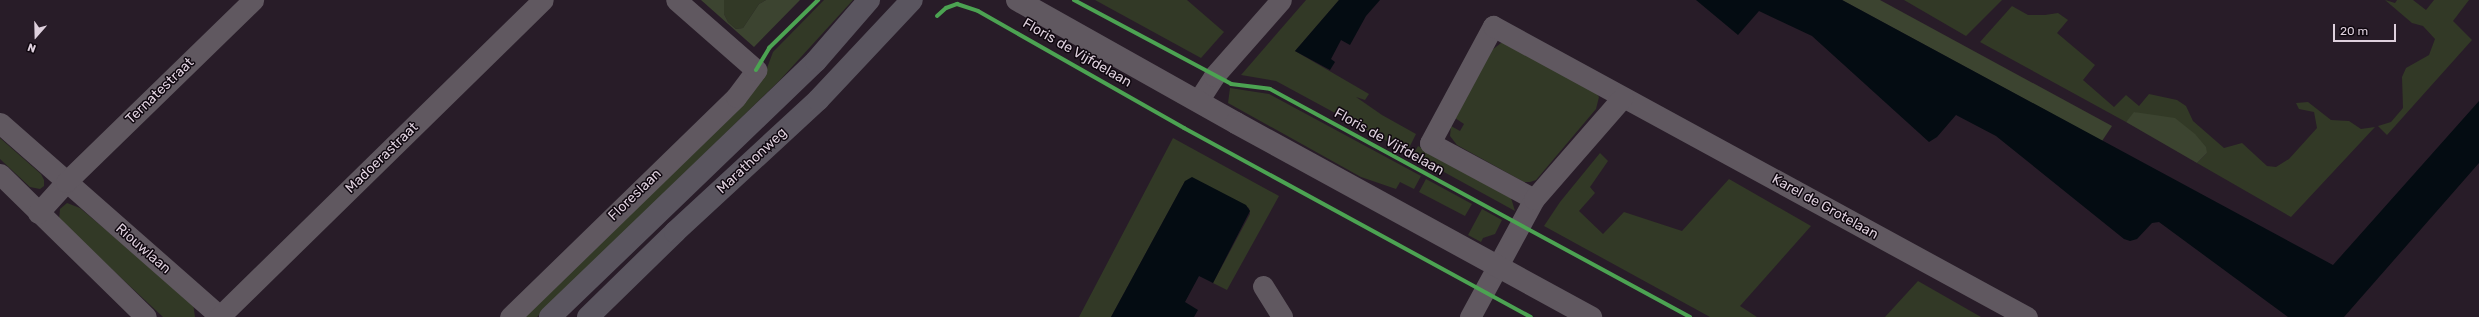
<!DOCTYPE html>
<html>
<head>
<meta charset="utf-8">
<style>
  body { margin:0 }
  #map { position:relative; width:2479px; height:317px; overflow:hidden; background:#281c28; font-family:Rubik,sans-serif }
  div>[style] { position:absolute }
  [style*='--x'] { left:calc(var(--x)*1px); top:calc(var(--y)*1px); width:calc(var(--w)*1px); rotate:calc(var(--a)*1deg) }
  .green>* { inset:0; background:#323926 }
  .forest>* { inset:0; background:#3c4430 }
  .water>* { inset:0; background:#040c12 }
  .minor>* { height:21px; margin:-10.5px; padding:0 10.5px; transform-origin:10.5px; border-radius:10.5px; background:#605860 }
  .tertiary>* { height:22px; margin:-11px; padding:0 11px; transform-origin:11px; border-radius:11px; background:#605860 }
  .secondary>* { height:22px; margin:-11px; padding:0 11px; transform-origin:11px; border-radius:11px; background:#5a555f }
  .cycleway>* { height:4px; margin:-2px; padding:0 2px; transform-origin:2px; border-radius:2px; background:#4ca352 }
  span { translate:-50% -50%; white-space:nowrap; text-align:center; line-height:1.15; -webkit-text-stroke:3px #0f070f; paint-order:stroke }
  .street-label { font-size:14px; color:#ded0dd }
  .north { position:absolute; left:16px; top:16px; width:40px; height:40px; -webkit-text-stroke:3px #0f070f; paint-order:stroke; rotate:200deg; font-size:11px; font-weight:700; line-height:16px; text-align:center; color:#ded0dd }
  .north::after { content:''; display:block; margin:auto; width:14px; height:18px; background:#ded0dd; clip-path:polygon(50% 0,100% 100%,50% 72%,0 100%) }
  .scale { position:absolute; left:2333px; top:24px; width:63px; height:18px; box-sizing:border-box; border:2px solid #ded0dd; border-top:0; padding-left:5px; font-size:12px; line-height:14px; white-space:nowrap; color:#ded0dd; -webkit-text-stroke:3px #0f070f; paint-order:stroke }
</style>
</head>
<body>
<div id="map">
  <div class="green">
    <div style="clip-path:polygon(724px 0,766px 0,759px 4px,743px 28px,736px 29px,728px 22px,724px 14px)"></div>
    <div style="clip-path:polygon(824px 0,853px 0,780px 80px,537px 317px,520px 317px,756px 87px,764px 76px,773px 52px)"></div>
    <div style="clip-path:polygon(1095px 0,1187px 0,1224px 32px,1201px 58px)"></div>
    <div style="clip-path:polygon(1306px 0,1339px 0,1295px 51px,1369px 94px,1365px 100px,1356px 97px,1382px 115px,1416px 134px,1407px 152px,1276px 81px,1241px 75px)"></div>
    <div style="clip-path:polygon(1904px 0,2002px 0,1966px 36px)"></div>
    <div style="clip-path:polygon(2385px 0,2395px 3px,2397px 0,2413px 0,2426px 10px,2434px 0,2469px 0,2453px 21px,2472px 40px,2387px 135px,2378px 126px,2391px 122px,2403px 108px,2402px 77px,2406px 68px,2429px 55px,2435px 39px,2423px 26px,2412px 23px)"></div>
    <div style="clip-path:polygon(2012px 6px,2028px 15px,2045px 15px,2058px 13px,2068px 20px,2057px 33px,2095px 65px,2083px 80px,2114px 107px,2126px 95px,2139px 106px,2149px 94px,2177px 100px,2186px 106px,2193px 121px,2224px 148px,2242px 143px,2267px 166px,2276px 167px,2289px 159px,2317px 128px,2314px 112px,2299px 109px,2296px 103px,2308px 102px,2331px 120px,2349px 121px,2361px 129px,2375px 127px,2291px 217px,2197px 163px,2207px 153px,2135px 112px,2126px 122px,1980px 42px)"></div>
    <div style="clip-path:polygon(1501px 43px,1505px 43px,1596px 93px,1599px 97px,1596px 109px,1536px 180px,1530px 182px,1524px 182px,1457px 145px,1450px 136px,1451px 126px,1460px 131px,1464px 124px,1455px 118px,1492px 50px)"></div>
    <div style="clip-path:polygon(1230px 88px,1269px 94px,1421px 176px,1414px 189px,1400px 182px,1396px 189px,1361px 177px,1228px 103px)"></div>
    <div style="clip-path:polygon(0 138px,41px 174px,44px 180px,44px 186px,40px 189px,30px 187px,0 159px)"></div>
    <div style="clip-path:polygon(1173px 138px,1279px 196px,1227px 290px,1213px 283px,1250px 214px,1249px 208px,1185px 181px,1111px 317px,1079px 317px)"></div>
    <div style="clip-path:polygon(1418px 146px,1511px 198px,1515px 211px,1413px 155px)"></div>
    <div style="clip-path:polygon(1600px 153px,1608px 161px,1590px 187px,1595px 193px,1579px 211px,1603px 234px,1624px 212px,1682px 231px,1729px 179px,1811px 226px,1740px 306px,1757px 317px,1710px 317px,1544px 226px,1560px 202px)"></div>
    <div style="clip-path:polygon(1426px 179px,1472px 204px,1465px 216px,1419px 192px)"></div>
    <div style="clip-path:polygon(67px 203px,80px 208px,193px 303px,195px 317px,163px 317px,59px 220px,60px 209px)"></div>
    <div style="clip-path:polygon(1482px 209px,1502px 220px,1495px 234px,1483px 238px,1481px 242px,1468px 235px)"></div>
    <div style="clip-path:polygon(1918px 281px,1981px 317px,1885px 317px)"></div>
  </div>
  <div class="forest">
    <div style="clip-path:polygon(701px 0,724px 0,724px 14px,728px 22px,736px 29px,743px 28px,759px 4px,766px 0,800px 0,754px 47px)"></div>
    <div style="clip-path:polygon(1842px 0,1880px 0,2112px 126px,2102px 141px)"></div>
    <div style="clip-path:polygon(2134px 112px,2175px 118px,2195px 134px,2206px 147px,2207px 153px,2197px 163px,2126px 122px)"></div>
  </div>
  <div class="water">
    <div style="clip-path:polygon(1339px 0,1380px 0,1366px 16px,1350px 45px,1341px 40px,1331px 59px,1335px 62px,1330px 70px,1295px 51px)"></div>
    <div style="clip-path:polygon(1696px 0,1842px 0,2333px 265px,2479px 101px,2479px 163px,2344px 317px,2288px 317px,2159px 222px,2152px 223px,2137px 239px,2130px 241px,2124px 239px,1996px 136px,1956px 115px,1937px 137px,1929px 142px,1812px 36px,1759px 11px,1738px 35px)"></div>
    <div style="clip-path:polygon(1192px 177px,1246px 205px,1250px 211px,1213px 283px,1199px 276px,1185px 302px,1198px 310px,1194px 317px,1111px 317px,1185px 181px)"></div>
  </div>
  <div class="minor">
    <div style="--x:1198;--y:101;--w:30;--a:-57"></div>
    <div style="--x:1214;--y:76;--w:101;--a:-48.6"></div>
    <div style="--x:0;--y:123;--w:294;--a:41.3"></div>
    <div style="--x:0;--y:174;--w:204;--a:44.4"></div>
    <div style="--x:1534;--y:199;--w:118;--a:-151.7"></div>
    <div style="--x:1430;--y:143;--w:133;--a:-61.7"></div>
    <div style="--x:1493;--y:26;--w:608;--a:28.59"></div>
    <div style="--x:38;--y:213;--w:42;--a:-47.9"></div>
    <div style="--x:66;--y:182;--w:261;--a:-44.2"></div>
    <div style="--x:1263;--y:286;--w:36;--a:58"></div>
    <div style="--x:219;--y:317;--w:453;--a:-44.4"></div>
    <div style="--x:510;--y:317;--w:315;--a:-44.2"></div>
    <div style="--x:736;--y:97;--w:34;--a:-53"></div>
    <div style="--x:756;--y:70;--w:106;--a:-138.8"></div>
    <div style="--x:1470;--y:317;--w:134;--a:-61.5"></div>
    <div style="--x:1534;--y:199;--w:135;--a:-48.9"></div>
  </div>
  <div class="tertiary">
    <div style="--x:1017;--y:0;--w:251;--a:29.3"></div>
    <div style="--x:1236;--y:123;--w:405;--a:28.7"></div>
  </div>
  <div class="secondary">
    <div style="--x:550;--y:317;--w:369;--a:-43.9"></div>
    <div style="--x:816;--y:61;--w:81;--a:-49"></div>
    <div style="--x:588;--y:317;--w:122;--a:-44.3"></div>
    <div style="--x:675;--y:232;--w:195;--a:-42.7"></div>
    <div style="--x:818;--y:100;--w:137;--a:-46.8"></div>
  </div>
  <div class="cycleway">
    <div style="--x:1074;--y:0;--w:178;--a:28.1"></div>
    <div style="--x:1231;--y:84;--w:39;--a:7"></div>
    <div style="--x:1270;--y:89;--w:478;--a:28.5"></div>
    <div style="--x:937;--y:16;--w:12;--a:-42"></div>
    <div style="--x:946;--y:8;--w:12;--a:-20"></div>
    <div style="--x:957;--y:4;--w:22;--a:18"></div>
    <div style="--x:978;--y:11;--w:237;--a:29.6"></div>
    <div style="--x:1184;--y:128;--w:395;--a:28.6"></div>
    <div style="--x:756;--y:70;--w:26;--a:-59"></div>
    <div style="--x:769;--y:48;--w:69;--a:-44.4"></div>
  </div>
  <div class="street-label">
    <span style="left:1077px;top:53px;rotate:30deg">Floris de Vijfdelaan</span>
    <span style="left:160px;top:91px;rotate:-44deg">Ternatestraat</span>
    <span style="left:1389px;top:142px;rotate:29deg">Floris de Vijfdelaan</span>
    <span style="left:382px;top:158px;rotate:-44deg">Madoerastraat</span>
    <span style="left:752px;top:161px;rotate:-43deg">Marathonweg</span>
    <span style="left:635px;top:195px;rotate:-44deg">Floreslaan</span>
    <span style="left:1825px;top:207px;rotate:29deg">Karel de Grotelaan</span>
    <span style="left:143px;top:249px;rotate:41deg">Riouwlaan</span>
  </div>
  <div class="north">N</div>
  <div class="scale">20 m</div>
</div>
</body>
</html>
